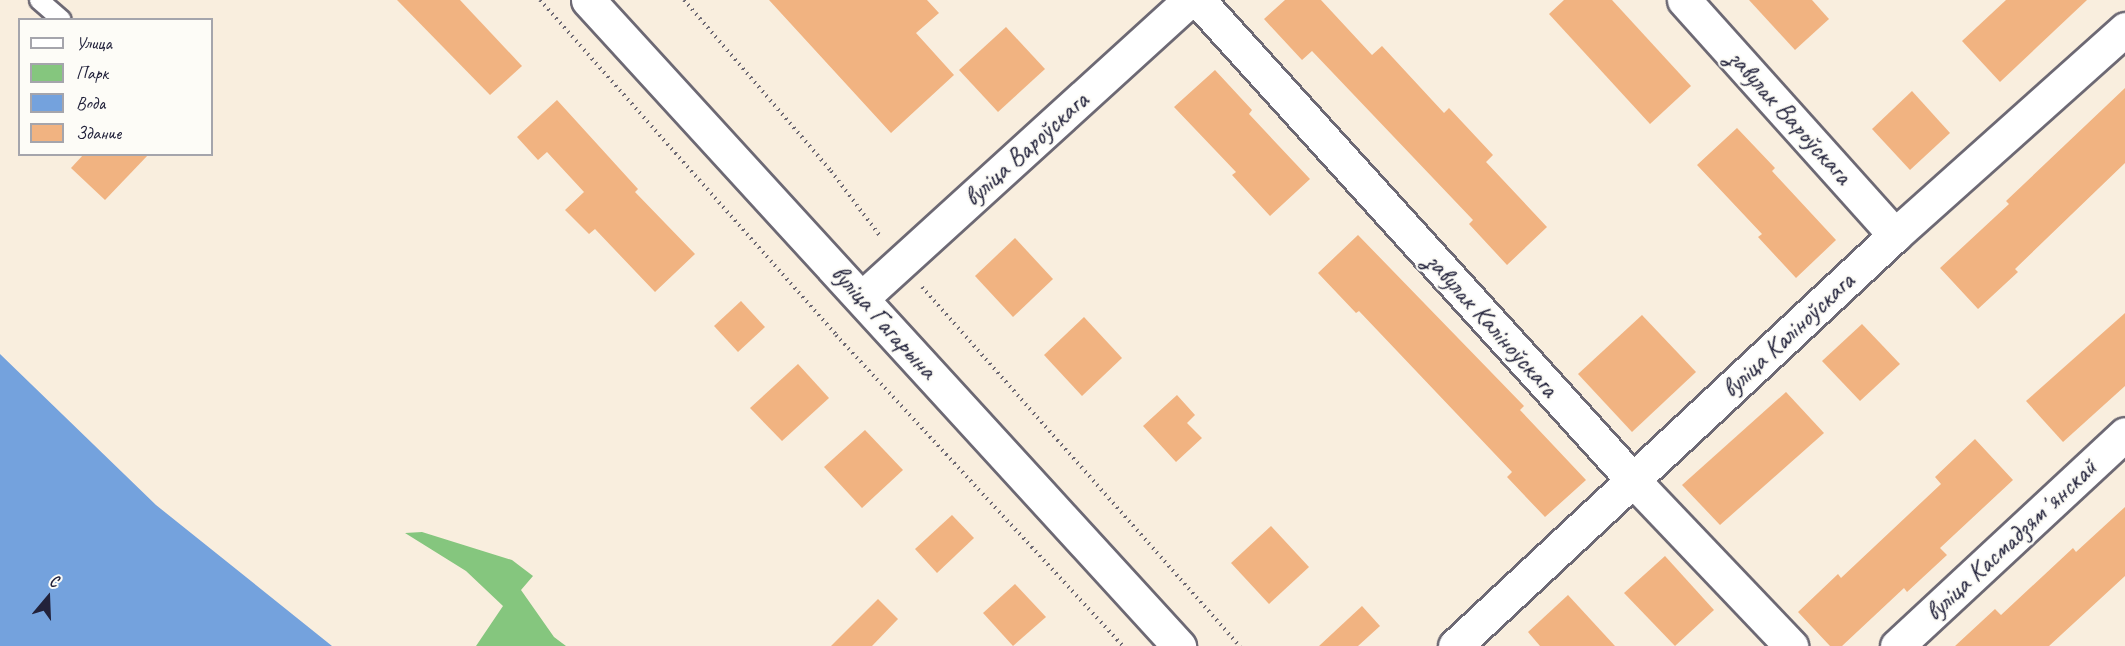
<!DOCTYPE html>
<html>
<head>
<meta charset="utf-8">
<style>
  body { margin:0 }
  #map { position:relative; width:2125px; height:646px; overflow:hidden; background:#f9eede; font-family:Caveat,sans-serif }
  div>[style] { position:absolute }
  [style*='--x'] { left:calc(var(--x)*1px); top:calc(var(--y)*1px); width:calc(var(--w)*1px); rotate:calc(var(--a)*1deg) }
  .green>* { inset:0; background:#85c67e }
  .water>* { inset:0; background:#74a2dd }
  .building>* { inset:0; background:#f1b381 }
  .path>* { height:4px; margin-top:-2px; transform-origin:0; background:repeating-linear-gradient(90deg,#6d6974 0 1.5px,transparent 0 6px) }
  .roads { filter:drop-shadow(2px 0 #6d6974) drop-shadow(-2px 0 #6d6974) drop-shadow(0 2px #6d6974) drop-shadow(0 -2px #6d6974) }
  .lane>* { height:18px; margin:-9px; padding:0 9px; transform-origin:9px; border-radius:9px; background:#fff }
  .street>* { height:33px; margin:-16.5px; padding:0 16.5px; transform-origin:16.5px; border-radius:16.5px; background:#fff }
  .secondary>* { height:33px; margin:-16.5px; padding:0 16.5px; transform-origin:16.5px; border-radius:16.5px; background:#fff }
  span { translate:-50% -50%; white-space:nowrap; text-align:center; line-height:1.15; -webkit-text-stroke:4.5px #fdfcf7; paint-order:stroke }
  .street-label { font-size:26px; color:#22223b }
  .legend { position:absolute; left:18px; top:18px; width:195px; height:138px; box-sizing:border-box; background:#fdfcf7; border:2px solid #a5a5ac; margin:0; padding:8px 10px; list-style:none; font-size:18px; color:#22223b }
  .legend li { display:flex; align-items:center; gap:12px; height:30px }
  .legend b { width:30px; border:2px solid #a5a5ac }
  .north { position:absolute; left:18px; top:568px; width:60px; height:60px; -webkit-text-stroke:4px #fdfcf7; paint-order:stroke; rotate:19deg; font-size:16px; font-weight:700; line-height:24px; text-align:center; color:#22223b }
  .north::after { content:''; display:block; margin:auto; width:21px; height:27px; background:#22223b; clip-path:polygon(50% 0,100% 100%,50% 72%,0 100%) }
</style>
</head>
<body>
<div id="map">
  <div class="green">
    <div style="clip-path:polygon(422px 532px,512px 560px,533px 576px,521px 590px,554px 637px,566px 646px,476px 646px,503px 606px,466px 571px,405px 533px)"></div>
  </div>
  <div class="water">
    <div style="clip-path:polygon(0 354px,156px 505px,332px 646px,0 646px)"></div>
  </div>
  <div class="building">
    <div style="clip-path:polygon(397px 0,460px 0,522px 66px,490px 95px)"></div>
    <div style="clip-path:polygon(769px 0,927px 0,939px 13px,916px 33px,954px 75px,891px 133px)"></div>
    <div style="clip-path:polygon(1285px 0,1321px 0,1372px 55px,1382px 46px,1444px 113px,1449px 108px,1493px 155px,1486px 162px,1547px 227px,1507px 265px,1469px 224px,1473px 220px,1312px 51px,1302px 60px,1264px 19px)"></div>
    <div style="clip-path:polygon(1564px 0,1612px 0,1691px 86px,1650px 124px,1549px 14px)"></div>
    <div style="clip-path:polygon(1749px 0,1812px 0,1829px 19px,1795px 50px)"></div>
    <div style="clip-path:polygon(2006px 0,2087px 0,2000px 82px,1962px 41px)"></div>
    <div style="clip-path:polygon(1006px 27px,1045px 69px,998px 112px,959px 70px)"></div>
    <div style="clip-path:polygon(1215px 70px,1252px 110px,1249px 114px,1310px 179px,1270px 216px,1232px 175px,1236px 172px,1174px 107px)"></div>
    <div style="clip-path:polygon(2125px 88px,2125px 163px,2015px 269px,2018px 272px,1978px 309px,1940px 268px,2009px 204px,2006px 201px)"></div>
    <div style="clip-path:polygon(1912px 91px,1950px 133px,1910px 170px,1872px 129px)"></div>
    <div style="clip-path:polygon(557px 100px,638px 189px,635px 192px,695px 254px,655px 292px,595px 229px,589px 234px,565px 210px,584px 192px,547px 152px,538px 160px,517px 137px)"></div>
    <div style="clip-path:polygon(1737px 128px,1775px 168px,1772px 171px,1836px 240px,1796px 278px,1758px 237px,1762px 234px,1697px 165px)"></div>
    <div style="clip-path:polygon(84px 154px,149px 154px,105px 200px,71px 168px)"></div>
    <div style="clip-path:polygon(1358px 235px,1524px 406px,1520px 410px,1586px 480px,1545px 517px,1507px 477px,1512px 472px,1359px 311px,1356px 313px,1318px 273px)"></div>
    <div style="clip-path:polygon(1015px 238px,1053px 279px,1013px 317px,975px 276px)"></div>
    <div style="clip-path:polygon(741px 301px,765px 327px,738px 352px,714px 326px)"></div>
    <div style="clip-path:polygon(2125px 313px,2125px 386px,2063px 442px,2026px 401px)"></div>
    <div style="clip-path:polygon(1642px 315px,1696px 372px,1632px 432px,1578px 374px)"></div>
    <div style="clip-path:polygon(1084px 317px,1122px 358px,1082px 396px,1044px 355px)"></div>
    <div style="clip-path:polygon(1862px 324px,1900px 364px,1860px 401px,1822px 361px)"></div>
    <div style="clip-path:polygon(798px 364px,829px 398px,782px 441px,750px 408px)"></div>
    <div style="clip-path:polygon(1786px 392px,1824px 433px,1720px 525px,1682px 485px)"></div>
    <div style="clip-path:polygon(1177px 395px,1195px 415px,1187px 423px,1202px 438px,1176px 462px,1143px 426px)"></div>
    <div style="clip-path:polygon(865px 430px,903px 470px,862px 508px,824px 467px)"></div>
    <div style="clip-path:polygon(1975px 439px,2013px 480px,1940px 548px,1947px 555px,1907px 592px,1904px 588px,1842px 646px,1830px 646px,1798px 612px,1838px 574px,1841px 578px,1941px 484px,1935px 477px)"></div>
    <div style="clip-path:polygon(2125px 507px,2125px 576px,2049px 646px,1955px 646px,1995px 609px,2001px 615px,2073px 548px,2076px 552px)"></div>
    <div style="clip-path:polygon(952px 515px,974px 538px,937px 573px,915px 549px)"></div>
    <div style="clip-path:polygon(1271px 526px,1309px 567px,1269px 604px,1231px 563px)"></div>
    <div style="clip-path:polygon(1665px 556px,1714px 610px,1675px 646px,1624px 593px)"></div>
    <div style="clip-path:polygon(1015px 584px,1046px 617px,1013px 646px,983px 613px)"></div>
    <div style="clip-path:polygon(1568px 595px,1615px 646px,1540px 646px,1528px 632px)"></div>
    <div style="clip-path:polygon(878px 599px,898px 619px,872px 646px,831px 646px)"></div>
    <div style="clip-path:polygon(1362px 606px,1380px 626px,1358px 646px,1319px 646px)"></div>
  </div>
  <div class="path">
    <div style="--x:540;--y:0;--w:447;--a:48.5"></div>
    <div style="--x:836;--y:335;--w:423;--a:47.3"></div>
    <div style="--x:684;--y:0;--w:225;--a:49.3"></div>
    <div style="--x:831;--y:171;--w:83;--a:52.9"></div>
    <div style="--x:922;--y:287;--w:480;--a:48.5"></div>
  </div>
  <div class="roads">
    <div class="lane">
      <div style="--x:39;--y:0;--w:30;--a:41"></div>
    </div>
    <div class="street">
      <div style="--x:1198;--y:0;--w:646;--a:47.82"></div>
      <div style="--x:1632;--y:479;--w:231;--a:46.4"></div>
      <div style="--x:1684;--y:0;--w:316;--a:48.1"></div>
      <div style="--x:862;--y:298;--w:443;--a:-42.3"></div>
      <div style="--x:1455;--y:646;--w:602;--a:-43.05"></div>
      <div style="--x:1895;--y:235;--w:309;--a:-41.8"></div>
      <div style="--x:1897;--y:646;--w:311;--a:-42.9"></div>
    </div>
    <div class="secondary">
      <div style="--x:588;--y:0;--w:876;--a:47.55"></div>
    </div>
  </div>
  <div class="street-label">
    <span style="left:1790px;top:117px;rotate:48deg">завулак Вароўскага</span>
    <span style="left:1026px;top:149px;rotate:-42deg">вуліца Вароўскага</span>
    <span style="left:884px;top:322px;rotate:48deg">вуліца Гагарына</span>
    <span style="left:1492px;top:325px;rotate:48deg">завулак Каліноўскага</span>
    <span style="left:1788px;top:335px;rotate:-43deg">вуліца Каліноўскага</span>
    <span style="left:2011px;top:540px;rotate:-43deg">вуліца Касмадзямʼянскай</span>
  </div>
  <ul class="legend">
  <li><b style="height:8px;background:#fff"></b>Улица</li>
  <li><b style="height:16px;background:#85c67e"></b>Парк</li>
  <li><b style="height:16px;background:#74a2dd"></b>Вода</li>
  <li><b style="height:16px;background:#f1b381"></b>Здание</li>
  </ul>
  <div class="north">С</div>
</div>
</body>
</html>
